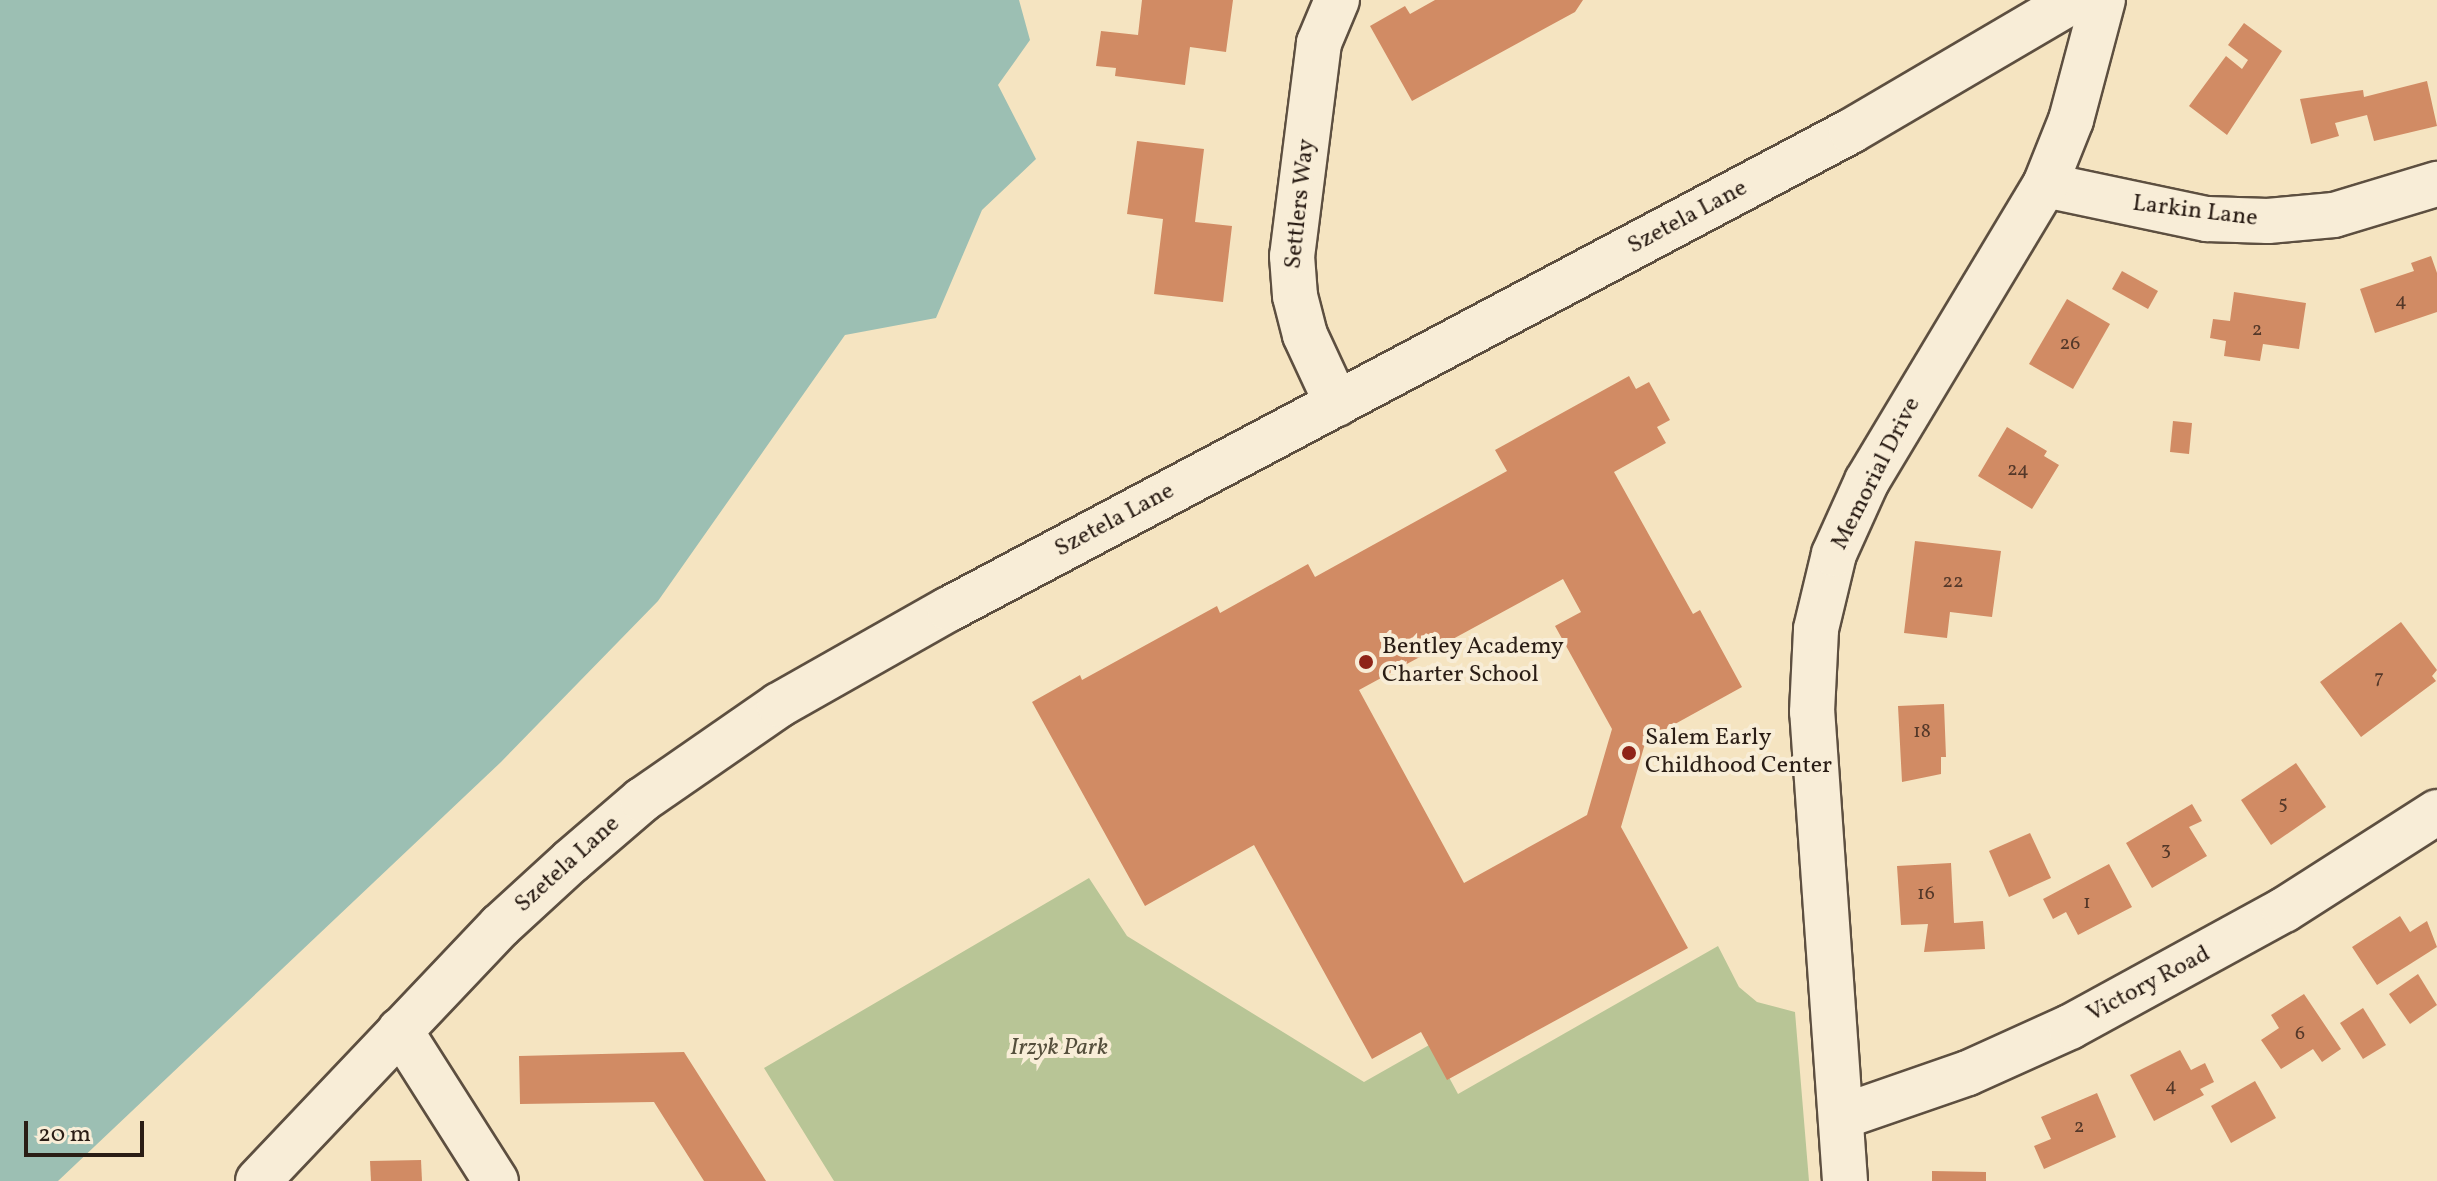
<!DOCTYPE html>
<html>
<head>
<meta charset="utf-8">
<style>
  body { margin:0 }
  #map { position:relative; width:2437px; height:1181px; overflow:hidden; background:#f5e4c1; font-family:Vollkorn,serif }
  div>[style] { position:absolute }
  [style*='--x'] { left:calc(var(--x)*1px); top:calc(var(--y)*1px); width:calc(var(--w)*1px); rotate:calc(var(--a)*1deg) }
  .green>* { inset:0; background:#b8c596 }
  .water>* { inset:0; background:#9cbfb3 }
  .building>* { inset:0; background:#d18b64 }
  .roads { filter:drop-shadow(2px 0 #5d4f40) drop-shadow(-2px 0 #5d4f40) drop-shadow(0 2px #5d4f40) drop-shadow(0 -2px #5d4f40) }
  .minor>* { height:44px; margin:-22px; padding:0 22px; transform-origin:22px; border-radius:22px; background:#f8edd7 }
  .dots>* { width:22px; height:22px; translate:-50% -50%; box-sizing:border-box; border:4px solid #f8edd7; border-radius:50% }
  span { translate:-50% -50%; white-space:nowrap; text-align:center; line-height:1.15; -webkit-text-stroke:8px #f8edd7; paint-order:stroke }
  .number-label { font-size:20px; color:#543829 }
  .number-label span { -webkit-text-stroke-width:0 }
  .street-label { font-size:24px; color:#2a1d15 }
  .poi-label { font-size:24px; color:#2a1d15 }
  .left { translate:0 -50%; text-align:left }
  .park-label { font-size:24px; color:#554f3c; font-style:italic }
  .scale { position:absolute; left:24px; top:1121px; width:120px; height:36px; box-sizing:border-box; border:4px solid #2a1d15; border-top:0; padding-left:10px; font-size:24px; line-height:28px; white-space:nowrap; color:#2a1d15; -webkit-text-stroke:6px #f8edd7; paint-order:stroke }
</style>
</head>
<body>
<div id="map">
  <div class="green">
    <div style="clip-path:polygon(1089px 878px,1127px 936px,1364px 1082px,1431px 1044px,1458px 1094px,1718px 946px,1739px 987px,1757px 1002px,1795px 1012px,1809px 1181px,834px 1181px,764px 1068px)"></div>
  </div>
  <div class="water">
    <div style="clip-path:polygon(0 0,1019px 0,1030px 40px,998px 85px,1036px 159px,982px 210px,936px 318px,845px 335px,658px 601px,501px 762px,58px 1181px,0 1181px)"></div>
  </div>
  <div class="building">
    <div style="clip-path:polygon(1142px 0,1233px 0,1226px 52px,1190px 47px,1185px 85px,1115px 76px,1116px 68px,1096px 66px,1101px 31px,1138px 35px)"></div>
    <div style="clip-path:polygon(1435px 0,1583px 0,1575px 12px,1412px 101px,1370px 26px,1405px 6px,1410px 14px)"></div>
    <div style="clip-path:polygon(2244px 23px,2282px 51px,2227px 135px,2189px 106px,2226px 56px,2242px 69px,2248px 60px,2228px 45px)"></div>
    <div style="clip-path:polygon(2427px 81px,2437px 126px,2374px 141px,2367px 115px,2335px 123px,2339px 136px,2311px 144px,2300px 99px,2363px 90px,2364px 97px)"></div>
    <div style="clip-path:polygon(1137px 141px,1204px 149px,1195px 222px,1232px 226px,1223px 302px,1154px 294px,1163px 219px,1127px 214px)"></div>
    <div style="clip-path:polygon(2431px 256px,2437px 273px,2437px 312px,2375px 333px,2360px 289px,2414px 271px,2411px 263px)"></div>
    <div style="clip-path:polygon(2122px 271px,2158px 291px,2148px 309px,2112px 289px)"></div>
    <div style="clip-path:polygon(2234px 292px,2306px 303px,2299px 349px,2263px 344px,2260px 361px,2224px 356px,2226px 341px,2210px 338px,2213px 319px,2230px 321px)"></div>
    <div style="clip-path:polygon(2067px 299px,2110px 324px,2073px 389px,2029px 364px)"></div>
    <div style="clip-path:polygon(evenodd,1629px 376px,1636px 389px,1649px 382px,1670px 420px,1657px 427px,1666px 443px,1614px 472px,1693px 614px,1700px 610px,1742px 687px,1646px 740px,1621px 827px,1688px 948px,1447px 1080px,1421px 1032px,1372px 1059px,1254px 845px,1145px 906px,1032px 702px,1080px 675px,1082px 680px,1217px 606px,1220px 613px,1308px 564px,1315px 577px,1507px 471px,1495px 450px,1629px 376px,1563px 579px,1581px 612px,1555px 626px,1612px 729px,1587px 815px,1464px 883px,1359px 690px,1563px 579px)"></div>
    <div style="clip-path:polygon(2173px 421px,2192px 423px,2189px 454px,2170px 452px)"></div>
    <div style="clip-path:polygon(2007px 427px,2047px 451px,2044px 456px,2059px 465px,2032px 509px,1978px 476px)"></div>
    <div style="clip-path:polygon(1915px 541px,2001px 551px,1992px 617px,1950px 612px,1947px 638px,1904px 633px)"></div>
    <div style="clip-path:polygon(2401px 622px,2437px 670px,2432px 676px,2436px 681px,2361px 737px,2320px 682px)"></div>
    <div style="clip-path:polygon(1944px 704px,1946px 757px,1941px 757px,1941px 774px,1902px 782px,1898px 706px)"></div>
    <div style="clip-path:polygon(2296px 763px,2326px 807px,2271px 845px,2241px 800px)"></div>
    <div style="clip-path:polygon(2192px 804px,2202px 821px,2189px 827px,2207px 856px,2152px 888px,2126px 843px)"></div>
    <div style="clip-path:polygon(2030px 833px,2051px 878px,2009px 897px,1989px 851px)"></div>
    <div style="clip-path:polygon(1951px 863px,1954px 923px,1983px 921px,1985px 949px,1924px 952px,1928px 924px,1901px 925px,1897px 866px)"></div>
    <div style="clip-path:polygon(2109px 864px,2132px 907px,2078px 935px,2066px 912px,2053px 919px,2043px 899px)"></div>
    <div style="clip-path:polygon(2400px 916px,2410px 932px,2427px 921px,2437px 947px,2377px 985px,2352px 947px)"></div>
    <div style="clip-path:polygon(2418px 974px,2437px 1005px,2410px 1024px,2389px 994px)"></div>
    <div style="clip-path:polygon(2304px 994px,2341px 1049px,2322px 1062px,2313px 1049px,2281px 1069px,2261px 1040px,2279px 1028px,2271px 1015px)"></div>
    <div style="clip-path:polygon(2363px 1008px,2386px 1045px,2363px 1059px,2340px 1023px)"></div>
    <div style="clip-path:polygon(2180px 1050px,2191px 1070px,2205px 1063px,2214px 1082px,2200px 1089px,2204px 1095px,2154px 1121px,2130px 1075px)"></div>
    <div style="clip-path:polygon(684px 1052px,766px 1181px,704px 1181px,654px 1102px,520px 1104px,519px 1056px)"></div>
    <div style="clip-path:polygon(2255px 1081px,2276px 1118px,2231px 1143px,2211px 1106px)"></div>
    <div style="clip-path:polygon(2097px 1093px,2116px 1137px,2044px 1169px,2034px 1146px,2051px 1139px,2041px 1117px)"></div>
    <div style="clip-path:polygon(421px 1160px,422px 1181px,371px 1181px,370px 1161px)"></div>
    <div style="clip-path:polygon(1932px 1171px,1986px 1172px,1986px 1181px,1932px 1181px)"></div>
  </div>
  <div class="roads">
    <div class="minor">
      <div style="--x:1337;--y:0;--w:47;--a:112.7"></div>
      <div style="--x:1319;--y:43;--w:215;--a:97.2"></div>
      <div style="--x:1292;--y:256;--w:40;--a:85.7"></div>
      <div style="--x:1295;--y:296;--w:40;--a:75.6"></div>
      <div style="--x:1305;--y:335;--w:76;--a:65.1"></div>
      <div style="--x:2045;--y:185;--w:166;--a:11.9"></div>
      <div style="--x:2207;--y:219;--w:61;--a:1.9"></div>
      <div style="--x:2268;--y:221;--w:66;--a:-5.2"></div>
      <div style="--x:2334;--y:215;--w:108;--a:-16.8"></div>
      <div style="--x:400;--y:1030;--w:179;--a:57.6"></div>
      <div style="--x:1841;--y:1117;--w:134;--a:-19.1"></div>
      <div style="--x:1968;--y:1073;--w:112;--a:-24.3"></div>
      <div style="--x:2070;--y:1027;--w:244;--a:-28.7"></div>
      <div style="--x:2284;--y:910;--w:182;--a:-32.6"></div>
      <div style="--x:258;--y:1181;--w:352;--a:-46.5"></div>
      <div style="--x:500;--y:926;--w:96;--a:-42.5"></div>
      <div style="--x:571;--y:861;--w:94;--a:-40.7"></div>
      <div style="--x:642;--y:800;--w:167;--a:-34.7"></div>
      <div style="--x:779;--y:705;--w:195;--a:-29.5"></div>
      <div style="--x:949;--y:609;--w:1021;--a:-27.92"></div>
      <div style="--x:1851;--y:131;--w:259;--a:-30.4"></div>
      <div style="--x:1845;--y:1181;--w:470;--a:-94"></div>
      <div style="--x:1812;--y:712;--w:83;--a:-87.2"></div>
      <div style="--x:1816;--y:629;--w:77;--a:-76.5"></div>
      <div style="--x:1834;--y:554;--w:80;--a:-65.7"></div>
      <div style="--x:1867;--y:481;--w:345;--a:-59"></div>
      <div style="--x:2045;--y:185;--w:70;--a:-68.2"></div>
      <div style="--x:2071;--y:120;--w:124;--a:-75.1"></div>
    </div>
  </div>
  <div class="dots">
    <div style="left:1366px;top:662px;background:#8f2418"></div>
    <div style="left:1629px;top:753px;background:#8f2418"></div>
  </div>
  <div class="number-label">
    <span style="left:2401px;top:301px">4</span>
    <span style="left:2257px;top:330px">2</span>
    <span style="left:2070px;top:344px">26</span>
    <span style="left:2018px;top:470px">24</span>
    <span style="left:1953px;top:582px">22</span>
    <span style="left:2379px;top:678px">7</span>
    <span style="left:1922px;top:732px">18</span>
    <span style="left:2283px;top:804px">5</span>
    <span style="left:2166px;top:850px">3</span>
    <span style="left:1926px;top:894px">16</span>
    <span style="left:2087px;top:903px">1</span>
    <span style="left:2300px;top:1034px">6</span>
    <span style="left:2171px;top:1086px">4</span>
    <span style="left:2079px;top:1127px">2</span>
  </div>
  <div class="street-label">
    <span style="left:1301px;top:204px;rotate:-84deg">Settlers Way</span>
    <span style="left:2195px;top:212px;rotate:7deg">Larkin Lane</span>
    <span style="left:1688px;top:218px;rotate:-28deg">Szetela Lane</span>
    <span style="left:1877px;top:474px;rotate:-63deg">Memorial Drive</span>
    <span style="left:1115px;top:521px;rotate:-28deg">Szetela Lane</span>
    <span style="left:568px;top:865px;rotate:-42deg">Szetela Lane</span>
    <span style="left:2149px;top:985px;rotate:-28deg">Victory Road</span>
  </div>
  <div class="poi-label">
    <span class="left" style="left:1382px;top:662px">Bentley Academy<br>Charter School</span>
    <span class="left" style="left:1645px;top:753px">Salem Early<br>Childhood Center</span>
  </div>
  <div class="park-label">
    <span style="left:1059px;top:1049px">Irzyk Park</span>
  </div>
  <div class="scale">20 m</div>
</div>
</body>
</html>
